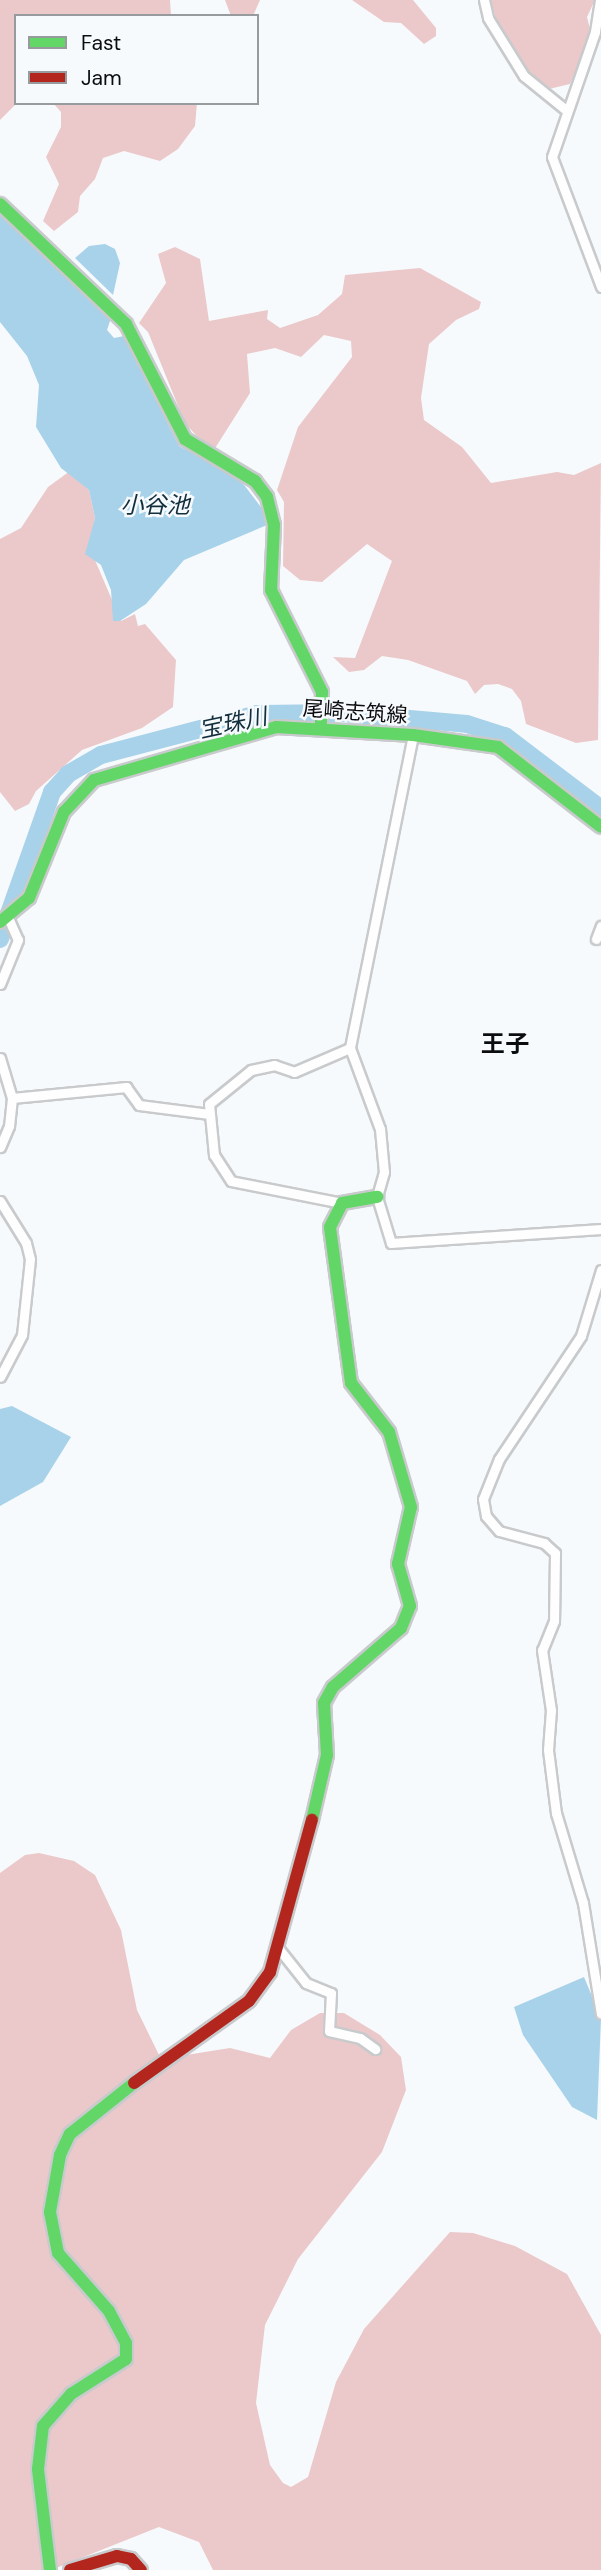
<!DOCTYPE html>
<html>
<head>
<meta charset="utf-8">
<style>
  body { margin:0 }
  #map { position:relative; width:601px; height:2570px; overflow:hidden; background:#f7fafc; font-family:"DM Sans","Noto Sans JP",sans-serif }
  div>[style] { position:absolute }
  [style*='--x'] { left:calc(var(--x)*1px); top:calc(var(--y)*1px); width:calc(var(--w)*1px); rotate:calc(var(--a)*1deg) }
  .forest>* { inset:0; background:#ebc9ca }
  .water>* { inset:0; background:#a8d2ea }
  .river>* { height:18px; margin:-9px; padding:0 9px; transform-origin:9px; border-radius:9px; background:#a8d2ea }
  .roads { filter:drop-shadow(2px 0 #c8cacc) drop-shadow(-2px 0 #c8cacc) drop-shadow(0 2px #c8cacc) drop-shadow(0 -2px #c8cacc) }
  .street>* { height:9px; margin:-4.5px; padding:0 4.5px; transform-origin:4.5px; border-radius:4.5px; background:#fefeff }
  .fast>* { height:12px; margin:-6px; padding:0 6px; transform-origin:6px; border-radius:6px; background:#63d668 }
  .jam>* { height:12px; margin:-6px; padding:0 6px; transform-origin:6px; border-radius:6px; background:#b3261e }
  span { translate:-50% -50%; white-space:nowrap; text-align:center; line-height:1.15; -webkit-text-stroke:5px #f6fafd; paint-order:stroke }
  .street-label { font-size:21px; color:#0b0c0d }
  .water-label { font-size:23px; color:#122d3c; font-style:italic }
  .quarter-label { font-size:24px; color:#0b0c0d; font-weight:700 }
  .legend { position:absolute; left:14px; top:14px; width:245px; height:91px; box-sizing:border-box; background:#f6fafd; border:2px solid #989b9d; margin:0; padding:9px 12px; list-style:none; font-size:21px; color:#0b0c0d }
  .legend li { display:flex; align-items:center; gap:14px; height:35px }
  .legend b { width:35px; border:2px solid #989b9d }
</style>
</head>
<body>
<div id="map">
  <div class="forest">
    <div style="clip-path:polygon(0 0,170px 0,171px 16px,16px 16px,17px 103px,0 120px)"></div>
    <div style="clip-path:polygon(225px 0,260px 0,253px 16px,231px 16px)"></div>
    <div style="clip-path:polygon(352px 0,413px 0,436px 28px,436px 36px,424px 44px,401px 23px,384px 22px)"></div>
    <div style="clip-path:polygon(491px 0,595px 0,587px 17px,592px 37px,570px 84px,549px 89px,530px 75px,499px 30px)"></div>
    <div style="clip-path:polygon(53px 103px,197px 103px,195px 126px,178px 149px,160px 161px,124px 151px,103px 158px,95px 179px,80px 196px,78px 212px,54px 231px,43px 221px,59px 184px,46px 157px,61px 127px,61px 112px)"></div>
    <div style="clip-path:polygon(175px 247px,200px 259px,209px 321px,268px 310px,267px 319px,280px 328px,318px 315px,342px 294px,345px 275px,420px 268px,481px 302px,479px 309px,456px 320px,429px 344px,421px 398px,424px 420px,462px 447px,491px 483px,557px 472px,574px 475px,601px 463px,598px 740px,576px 743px,526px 724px,521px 701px,512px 689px,498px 684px,484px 685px,475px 694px,467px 681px,408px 660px,382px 656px,364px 670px,349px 672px,333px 657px,355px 658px,392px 561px,367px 544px,322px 582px,300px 580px,283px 566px,284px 502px,277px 490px,298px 427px,352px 357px,351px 341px,324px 335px,301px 357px,275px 348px,247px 354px,250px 393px,212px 453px,185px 423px,148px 332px,139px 323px,166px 283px,158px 254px)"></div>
    <div style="clip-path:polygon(70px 471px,89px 490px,95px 518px,89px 546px,121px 621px,135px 614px,138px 626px,145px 624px,176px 660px,173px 707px,142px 728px,82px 750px,36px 791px,29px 804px,15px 811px,0 792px,0 539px,21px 528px,48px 487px)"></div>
    <div style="clip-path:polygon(39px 1853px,74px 1861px,95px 1875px,121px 1930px,137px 2010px,161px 2059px,230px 2048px,270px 2058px,291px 2030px,320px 2013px,344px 2013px,380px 2035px,401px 2057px,406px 2090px,382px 2152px,298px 2259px,265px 2325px,256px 2403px,270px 2465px,283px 2483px,291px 2487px,308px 2477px,336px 2382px,364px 2329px,450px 2232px,473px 2233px,515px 2246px,567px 2274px,601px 2335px,601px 2570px,213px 2570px,199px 2542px,159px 2527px,51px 2570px,0 2570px,0 1873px,25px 1855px)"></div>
  </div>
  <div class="water">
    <div style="clip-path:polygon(0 211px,111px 318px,107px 330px,114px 338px,124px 336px,179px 446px,238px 477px,264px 511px,267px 525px,184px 560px,146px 604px,120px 621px,113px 621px,111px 590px,101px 565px,85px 554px,95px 518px,89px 490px,61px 468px,36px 427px,39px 385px,27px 356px,0 322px)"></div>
    <div style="clip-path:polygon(105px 244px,115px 249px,120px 263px,113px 295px,75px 258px,89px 246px)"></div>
    <div style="clip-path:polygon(12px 1406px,71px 1437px,43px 1482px,0 1506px,0 1409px)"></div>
    <div style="clip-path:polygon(584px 1977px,601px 2018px,597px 2120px,572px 2107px,523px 2035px,514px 2007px)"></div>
  </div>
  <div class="river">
    <div style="--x:0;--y:939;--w:156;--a:-70.5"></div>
    <div style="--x:52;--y:792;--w:24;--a:-48"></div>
    <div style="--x:68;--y:774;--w:38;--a:-30"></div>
    <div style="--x:101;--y:755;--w:161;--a:-14.7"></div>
    <div style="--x:257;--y:714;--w:85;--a:-0.7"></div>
    <div style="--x:342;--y:713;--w:125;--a:5"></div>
    <div style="--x:467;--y:724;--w:40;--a:18"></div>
    <div style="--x:505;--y:736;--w:121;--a:37.2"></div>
  </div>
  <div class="roads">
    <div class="street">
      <div style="--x:484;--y:0;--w:18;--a:77"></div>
      <div style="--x:488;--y:18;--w:68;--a:58.2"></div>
      <div style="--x:524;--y:76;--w:54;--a:39"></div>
      <div style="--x:600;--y:0;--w:32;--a:99"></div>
      <div style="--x:595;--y:32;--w:132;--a:109"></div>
      <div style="--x:552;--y:157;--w:139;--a:69.3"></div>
      <div style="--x:413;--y:735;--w:319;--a:101.4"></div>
      <div style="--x:350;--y:1048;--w:86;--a:69.7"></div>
      <div style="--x:380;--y:1129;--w:43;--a:84.7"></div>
      <div style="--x:384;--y:1172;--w:26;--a:106"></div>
      <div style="--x:377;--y:1197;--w:48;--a:73.1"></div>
      <div style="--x:391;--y:1243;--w:210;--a:-3.8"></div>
      <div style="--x:596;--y:939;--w:14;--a:-69"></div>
      <div style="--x:0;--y:984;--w:48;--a:-67.8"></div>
      <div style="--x:18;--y:940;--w:24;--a:-114"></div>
      <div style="--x:0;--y:1058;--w:42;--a:73.3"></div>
      <div style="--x:12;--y:1098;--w:28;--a:96"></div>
      <div style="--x:9;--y:1126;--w:23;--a:113"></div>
      <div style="--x:12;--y:1098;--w:115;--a:-5.5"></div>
      <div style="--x:126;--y:1087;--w:22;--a:54"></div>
      <div style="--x:139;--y:1105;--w:71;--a:7.3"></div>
      <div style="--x:0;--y:1201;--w:49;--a:58.2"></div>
      <div style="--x:26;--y:1243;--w:16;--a:76"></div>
      <div style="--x:30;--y:1259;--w:76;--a:96"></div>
      <div style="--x:22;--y:1335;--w:47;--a:117.6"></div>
      <div style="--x:342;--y:1203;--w:113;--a:-168.8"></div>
      <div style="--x:231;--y:1181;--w:31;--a:-123"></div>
      <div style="--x:214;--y:1155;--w:51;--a:-95.6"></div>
      <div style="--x:209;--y:1104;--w:54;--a:-39"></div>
      <div style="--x:251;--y:1070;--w:24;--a:-12"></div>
      <div style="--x:274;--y:1065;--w:21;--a:19"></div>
      <div style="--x:294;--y:1072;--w:61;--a:-23.2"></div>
      <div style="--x:601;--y:1270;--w:69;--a:106.9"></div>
      <div style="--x:581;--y:1336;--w:148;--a:123.7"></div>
      <div style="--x:499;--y:1459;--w:43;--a:111.8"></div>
      <div style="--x:483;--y:1499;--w:17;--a:80"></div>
      <div style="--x:486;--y:1516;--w:20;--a:49"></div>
      <div style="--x:499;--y:1531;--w:47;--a:14.9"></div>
      <div style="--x:544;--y:1543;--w:15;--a:42"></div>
      <div style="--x:555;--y:1553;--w:68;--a:90.8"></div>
      <div style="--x:554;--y:1621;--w:31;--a:112"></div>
      <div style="--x:542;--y:1650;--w:61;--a:81.5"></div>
      <div style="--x:551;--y:1710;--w:40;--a:94.3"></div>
      <div style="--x:548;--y:1750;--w:64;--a:82.8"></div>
      <div style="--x:556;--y:1813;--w:94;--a:73.3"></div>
      <div style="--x:583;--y:1903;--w:112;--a:80.8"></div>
      <div style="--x:279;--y:1949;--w:43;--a:51.5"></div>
      <div style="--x:306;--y:1983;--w:27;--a:22"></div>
      <div style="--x:331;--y:1993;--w:38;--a:93"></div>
      <div style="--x:329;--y:2031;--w:32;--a:13"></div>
      <div style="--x:360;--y:2038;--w:19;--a:36"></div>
    </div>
    <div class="fast">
      <div style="--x:0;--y:204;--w:174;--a:43.6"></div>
      <div style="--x:126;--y:324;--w:129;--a:62.8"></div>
      <div style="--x:185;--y:439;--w:82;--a:31"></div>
      <div style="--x:255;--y:481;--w:20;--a:53"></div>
      <div style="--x:267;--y:497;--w:29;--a:76"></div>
      <div style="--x:274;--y:525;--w:65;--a:92.6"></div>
      <div style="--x:271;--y:590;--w:114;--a:63.4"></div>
      <div style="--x:322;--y:692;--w:36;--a:92"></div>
      <div style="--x:0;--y:922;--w:38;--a:-40"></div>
      <div style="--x:29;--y:898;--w:93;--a:-67.9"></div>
      <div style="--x:64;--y:812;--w:44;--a:-46.8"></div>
      <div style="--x:94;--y:780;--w:190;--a:-16.2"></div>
      <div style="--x:276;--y:727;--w:137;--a:3.3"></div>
      <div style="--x:413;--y:735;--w:86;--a:8"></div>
      <div style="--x:498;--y:747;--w:130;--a:37.8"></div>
      <div style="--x:312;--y:1820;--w:67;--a:-77"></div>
      <div style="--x:327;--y:1755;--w:52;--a:-93.3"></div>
      <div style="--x:324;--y:1703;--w:18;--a:-61"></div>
      <div style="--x:333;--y:1687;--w:90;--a:-40.9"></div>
      <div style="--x:401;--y:1628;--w:24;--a:-68"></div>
      <div style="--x:410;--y:1606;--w:44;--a:-105.9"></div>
      <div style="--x:398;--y:1564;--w:58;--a:-77.2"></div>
      <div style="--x:411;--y:1507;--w:78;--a:-106.3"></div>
      <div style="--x:389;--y:1432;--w:62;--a:-127.8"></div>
      <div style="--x:351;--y:1383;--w:157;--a:-97.7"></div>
      <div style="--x:330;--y:1227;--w:27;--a:-63"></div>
      <div style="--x:342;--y:1203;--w:36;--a:-10"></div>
      <div style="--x:50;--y:2570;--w:102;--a:-96.8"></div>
      <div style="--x:38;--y:2469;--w:43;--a:-83.4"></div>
      <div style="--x:43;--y:2426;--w:43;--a:-48.8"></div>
      <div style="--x:71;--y:2394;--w:65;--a:-32.5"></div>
      <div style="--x:126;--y:2359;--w:16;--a:-90"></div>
      <div style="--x:126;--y:2343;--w:36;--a:-118"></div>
      <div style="--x:109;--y:2311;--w:77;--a:-131.3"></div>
      <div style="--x:58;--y:2253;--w:42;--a:-101"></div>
      <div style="--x:50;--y:2212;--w:58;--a:-80"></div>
      <div style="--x:60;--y:2155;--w:23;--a:-65"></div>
      <div style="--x:70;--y:2134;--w:82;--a:-38.6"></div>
    </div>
    <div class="jam">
      <div style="--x:134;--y:2083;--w:141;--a:-35.5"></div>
      <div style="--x:249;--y:2001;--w:36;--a:-54"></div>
      <div style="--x:270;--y:1972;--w:158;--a:-74.6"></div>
      <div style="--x:70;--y:2570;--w:49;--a:-16.6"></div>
      <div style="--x:117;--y:2556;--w:14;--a:12"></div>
      <div style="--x:131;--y:2559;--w:15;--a:48"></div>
    </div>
  </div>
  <div class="street-label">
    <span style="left:355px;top:712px;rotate:4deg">尾崎志筑線</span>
  </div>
  <div class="water-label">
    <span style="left:155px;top:505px">小谷池</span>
    <span style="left:233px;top:723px;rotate:-12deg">宝珠川</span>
  </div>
  <div class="quarter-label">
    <span style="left:505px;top:1044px">王子</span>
  </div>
  <ul class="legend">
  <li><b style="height:9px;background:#63d668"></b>Fast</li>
  <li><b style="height:9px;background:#b3261e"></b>Jam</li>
  </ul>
</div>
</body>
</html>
